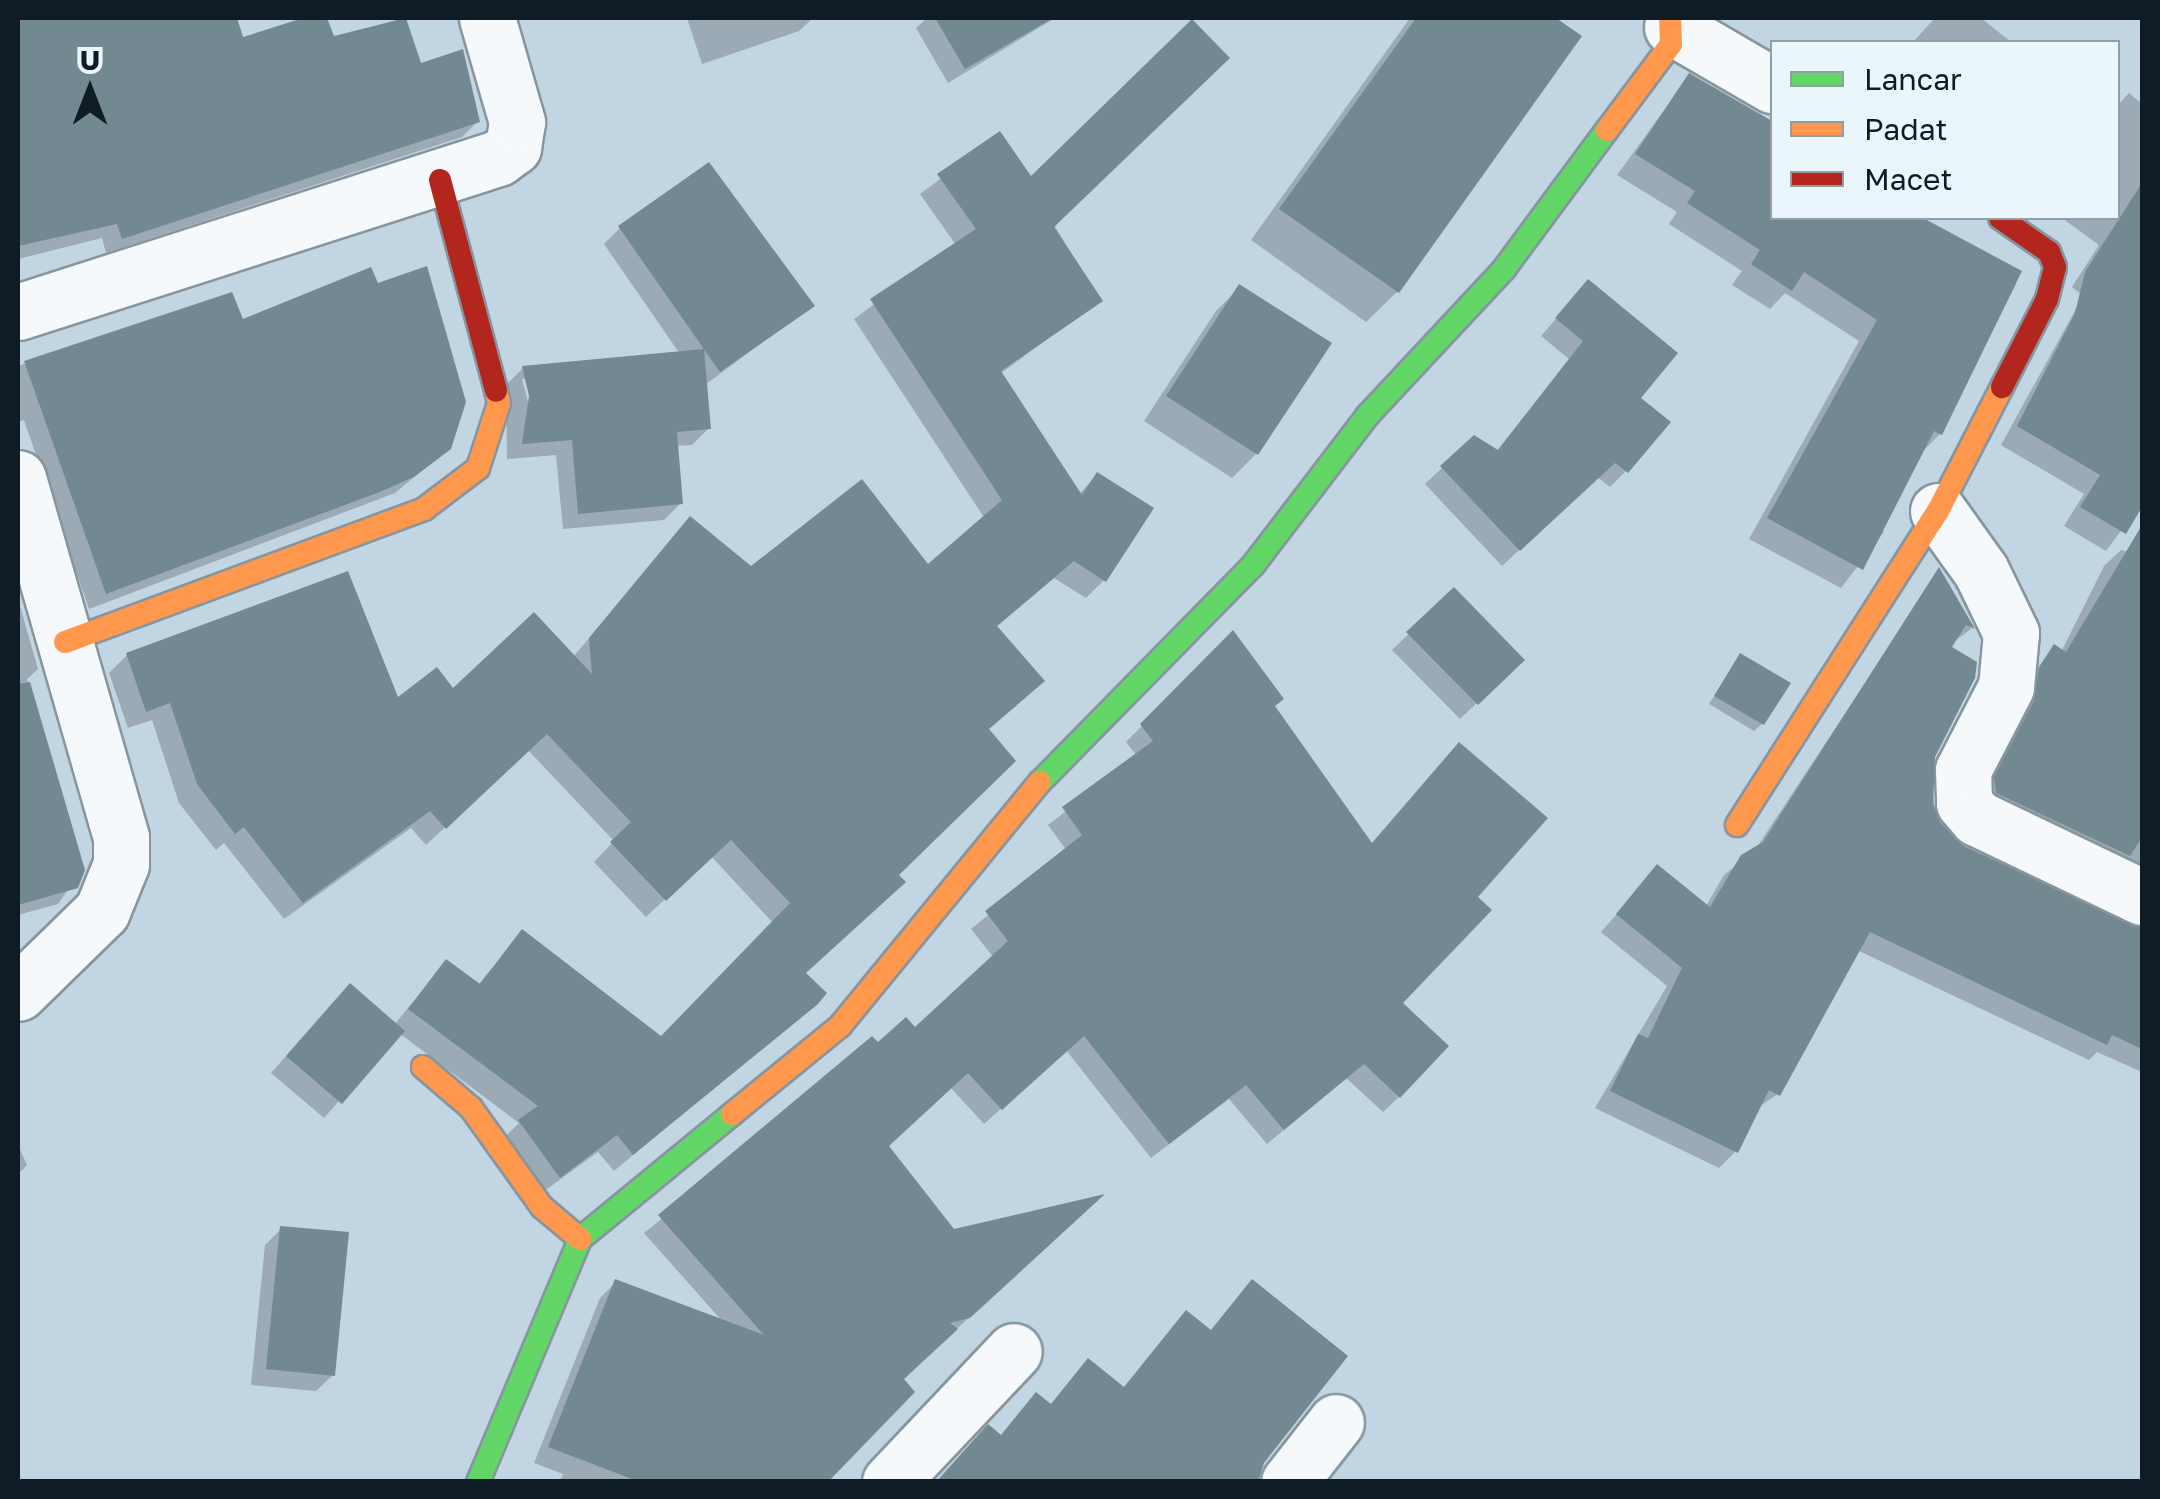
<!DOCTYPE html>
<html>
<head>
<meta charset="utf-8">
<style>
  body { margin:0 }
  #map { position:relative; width:2160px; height:1499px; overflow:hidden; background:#c2d5e2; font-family:"Golos Text",sans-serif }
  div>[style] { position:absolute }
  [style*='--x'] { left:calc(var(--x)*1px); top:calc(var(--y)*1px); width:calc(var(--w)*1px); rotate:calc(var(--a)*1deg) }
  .shadow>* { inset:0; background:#0003 }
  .building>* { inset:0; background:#728992 }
  .roads { filter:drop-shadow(2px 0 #86959f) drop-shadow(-2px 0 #86959f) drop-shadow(0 2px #86959f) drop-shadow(0 -2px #86959f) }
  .street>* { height:55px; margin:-27.5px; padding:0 27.5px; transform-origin:27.5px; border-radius:27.5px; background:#f6f9fb }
  .fast>* { height:22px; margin:-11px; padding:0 11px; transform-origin:11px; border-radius:11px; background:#63d668 }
  .slow>* { height:22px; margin:-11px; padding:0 11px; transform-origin:11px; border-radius:11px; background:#ff974d }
  .jam>* { height:22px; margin:-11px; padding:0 11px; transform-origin:11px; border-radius:11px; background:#b3261e }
  span { translate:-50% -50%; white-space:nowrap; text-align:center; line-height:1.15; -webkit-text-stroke:10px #eaf5fc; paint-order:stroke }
  .frame { position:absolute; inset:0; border:20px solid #0f1c25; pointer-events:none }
  .legend { position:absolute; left:1770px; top:40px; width:350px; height:180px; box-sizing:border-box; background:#eaf5fc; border:2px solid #929ea6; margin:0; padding:12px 18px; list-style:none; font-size:30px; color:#0f1c25 }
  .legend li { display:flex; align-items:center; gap:20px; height:50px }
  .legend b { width:50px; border:2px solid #929ea6 }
  .north { position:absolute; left:40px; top:40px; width:100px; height:100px; -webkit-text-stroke:8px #eaf5fc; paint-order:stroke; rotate:0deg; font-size:28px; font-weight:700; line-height:40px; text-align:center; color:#0f1c25 }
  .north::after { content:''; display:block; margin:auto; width:35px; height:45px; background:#0f1c25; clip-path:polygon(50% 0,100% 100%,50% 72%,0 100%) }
</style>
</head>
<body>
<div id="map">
  <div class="shadow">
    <div style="clip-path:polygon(18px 18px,234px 18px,242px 40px,311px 18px,325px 18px,332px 39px,403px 18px,419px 66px,478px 121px,462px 137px,106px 253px,102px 238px,18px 259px)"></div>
    <div style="clip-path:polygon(687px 18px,813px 18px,799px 31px,702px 64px)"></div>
    <div style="clip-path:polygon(927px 18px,1055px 18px,948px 83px,916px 28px)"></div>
    <div style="clip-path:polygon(1410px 18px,1551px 18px,1579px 37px,1397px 292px,1366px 322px,1251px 240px)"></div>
    <div style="clip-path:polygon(1935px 18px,1981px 18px,2011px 42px,1913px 42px)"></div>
    <div style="clip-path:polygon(1689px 76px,1772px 129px,1772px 218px,1911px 218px,2016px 284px,1940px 434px,1920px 454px,1877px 528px,1884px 532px,1841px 588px,1749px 539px,1859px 341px,1785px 293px,1770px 309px,1732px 285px,1742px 271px,1669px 224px,1677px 212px,1617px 175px)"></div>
    <div style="clip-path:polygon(2129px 93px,2142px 104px,2142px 502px,2106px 551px,2064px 526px,2084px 494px,2001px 445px,2083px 296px,2072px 287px,2099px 245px,2062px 218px,2118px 218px,2118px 105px)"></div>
    <div style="clip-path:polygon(999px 135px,1100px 300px,1000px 374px,1079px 494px,1097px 475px,1104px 580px,1086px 598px,1054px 578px,995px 628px,986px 731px,896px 875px,803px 974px,816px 1002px,614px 1171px,598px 1152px,540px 1194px,502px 1140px,519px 1123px,399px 1033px,324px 1118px,271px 1073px,334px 1002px,394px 1025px,446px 962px,477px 986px,522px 932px,661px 1039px,773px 923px,711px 856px,646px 917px,594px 862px,614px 841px,528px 750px,426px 845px,411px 828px,284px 919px,224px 843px,216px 850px,179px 803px,152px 720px,128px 728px,109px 673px,127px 655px,397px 701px,452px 691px,573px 657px,690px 520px,751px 569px,928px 568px,985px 519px,854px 319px,956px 245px,920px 194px)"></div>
    <div style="clip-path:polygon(evenodd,620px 228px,811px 306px,705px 385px,709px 428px,692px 445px,676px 446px,681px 503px,664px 520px,563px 529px,556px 455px,507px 459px,506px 385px,523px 368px,680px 354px,604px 244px,620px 228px,522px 379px,528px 379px,535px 408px,530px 409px,522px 379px)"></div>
    <div style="clip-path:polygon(1588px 282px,1637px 398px,1626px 471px,1610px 487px,1597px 477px,1502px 566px,1425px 484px,1474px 438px,1496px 452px,1569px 359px,1541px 336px)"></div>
    <div style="clip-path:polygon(1240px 287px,1256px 454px,1232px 478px,1144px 421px,1216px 311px)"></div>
    <div style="clip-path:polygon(231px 295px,241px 322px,449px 448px,395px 493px,89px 609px,24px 420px,18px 422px,18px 366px)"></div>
    <div style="clip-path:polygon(2121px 550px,2142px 556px,2142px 891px,1979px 796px,2023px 686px,2055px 647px,2061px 652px,2104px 566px)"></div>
    <div style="clip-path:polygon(1939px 571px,1971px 629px,1952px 643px,1929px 770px,1938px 825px,1962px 848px,2128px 928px,2142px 927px,2142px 1072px,2097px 1052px,2089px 1060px,1857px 950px,1778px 1094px,1757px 1108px,1736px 1151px,1719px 1168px,1595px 1108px,1667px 986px,1601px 932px,1657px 868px,1706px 906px,1724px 875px,1755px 850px)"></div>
    <div style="clip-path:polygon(1454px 590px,1522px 660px,1460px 719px,1392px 650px)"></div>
    <div style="clip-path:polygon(18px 599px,38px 669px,27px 679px,82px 870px,58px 904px,18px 915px)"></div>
    <div style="clip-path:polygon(1233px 634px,1272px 707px,1371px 845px,1475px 897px,1400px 1004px,1399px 1097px,1383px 1112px,1346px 1078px,1267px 1144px,1229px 1099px,1151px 1158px,1066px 1050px,984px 1124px,950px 1087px,886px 1146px,953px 1232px,1086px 1210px,901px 1380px,824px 1482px,560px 1482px,563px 1474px,534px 1463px,600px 1298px,616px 1282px,723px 1322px,644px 1233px,878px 1045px,915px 1030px,994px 958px,971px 929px,1067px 851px,1048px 825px,1137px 756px,1126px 742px)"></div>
    <div style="clip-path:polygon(1740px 656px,1762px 724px,1754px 731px,1709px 704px)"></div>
    <div style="clip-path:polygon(18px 1145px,27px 1165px,18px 1174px)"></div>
    <div style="clip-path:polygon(281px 1229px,333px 1375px,316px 1391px,251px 1385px,265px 1245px)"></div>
  </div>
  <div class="building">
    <div style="clip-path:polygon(18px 18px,237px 18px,243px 37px,303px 18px,327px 18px,334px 36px,406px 18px,421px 63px,463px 49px,480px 122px,122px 239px,117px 224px,18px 246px)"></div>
    <div style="clip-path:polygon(935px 18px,1053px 18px,965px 69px)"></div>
    <div style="clip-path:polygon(1416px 18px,1556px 18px,1582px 36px,1399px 293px,1279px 209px)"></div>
    <div style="clip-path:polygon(1192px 19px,1230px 58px,1054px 227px,1103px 301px,1001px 371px,1082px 495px,1097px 472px,1154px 508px,1106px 582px,1074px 561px,997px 626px,1045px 681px,989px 729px,1016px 761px,899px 875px,906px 882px,806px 973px,827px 993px,818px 1004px,633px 1155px,617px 1135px,560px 1178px,518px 1120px,538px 1106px,408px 1009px,446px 959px,480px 984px,522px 929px,661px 1036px,790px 903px,731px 840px,666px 901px,610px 842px,631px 822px,547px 734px,446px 829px,430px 811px,303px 903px,244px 827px,235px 834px,197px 784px,170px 703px,146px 712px,126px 653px,348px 571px,398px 697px,437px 667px,453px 688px,534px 612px,592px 674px,589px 638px,690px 516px,751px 566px,862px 479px,928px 564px,1002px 500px,870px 299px,976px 229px,937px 174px,1000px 131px,1031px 176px)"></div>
    <div style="clip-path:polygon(1689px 73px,1772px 121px,1772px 218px,1923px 218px,2022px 271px,1942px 435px,1934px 431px,1863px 570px,1767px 518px,1877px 320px,1804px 272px,1792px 291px,1751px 264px,1760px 250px,1687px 203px,1695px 191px,1635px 154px)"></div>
    <div style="clip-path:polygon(709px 162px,815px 306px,720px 372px,618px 226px)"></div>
    <div style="clip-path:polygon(2142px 183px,2142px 507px,2126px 534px,2080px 507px,2100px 475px,2017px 426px,2075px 313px,2085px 272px)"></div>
    <div style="clip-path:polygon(427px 266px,466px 402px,451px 449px,414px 477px,377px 493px,106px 594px,24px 361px,232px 292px,243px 319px,371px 267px,378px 283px)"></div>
    <div style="clip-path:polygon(1588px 279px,1678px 353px,1641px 398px,1671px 422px,1628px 473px,1615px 463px,1520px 551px,1440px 466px,1474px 435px,1498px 450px,1583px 341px,1555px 318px)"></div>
    <div style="clip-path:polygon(1239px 284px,1332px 343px,1258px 455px,1166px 396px)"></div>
    <div style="clip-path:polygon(704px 349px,711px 429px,677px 432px,683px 504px,578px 514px,572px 440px,522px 444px,529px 396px,522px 366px)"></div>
    <div style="clip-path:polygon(2142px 525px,2142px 837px,2130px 856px,1996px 793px,1994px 777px,2034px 701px,2039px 667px,2054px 644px,2066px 652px)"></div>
    <div style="clip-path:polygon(1939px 567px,1975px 629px,1966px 625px,1952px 647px,1977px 662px,1975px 678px,1935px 757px,1933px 804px,1940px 822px,1964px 846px,2142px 928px,2142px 1049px,2112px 1035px,2107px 1045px,1870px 932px,1780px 1096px,1769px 1090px,1738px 1153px,1610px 1091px,1638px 1034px,1648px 1038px,1682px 968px,1616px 914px,1657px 864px,1710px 907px,1741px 855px,1763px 842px)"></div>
    <div style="clip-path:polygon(1454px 587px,1525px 660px,1478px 705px,1406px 632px)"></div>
    <div style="clip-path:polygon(1233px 630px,1284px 699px,1275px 706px,1372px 843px,1459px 742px,1548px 818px,1478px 897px,1492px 910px,1403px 1003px,1449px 1046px,1400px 1098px,1364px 1064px,1284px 1130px,1246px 1085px,1169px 1144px,1084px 1036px,1002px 1110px,968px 1073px,889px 1146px,954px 1229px,1105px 1194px,970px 1318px,950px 1323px,958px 1329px,904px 1379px,915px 1392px,828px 1482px,640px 1482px,548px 1447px,615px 1279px,764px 1335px,658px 1215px,872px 1036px,878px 1042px,906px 1017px,915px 1027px,1008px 941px,985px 911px,1082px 835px,1062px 807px,1153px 741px,1140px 724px)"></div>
    <div style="clip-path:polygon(1740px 653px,1791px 683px,1764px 725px,1714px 696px)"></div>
    <div style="clip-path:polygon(30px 682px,85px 870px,78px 888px,18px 905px,18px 684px)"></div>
    <div style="clip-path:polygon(350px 983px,405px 1031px,342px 1104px,286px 1056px)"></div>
    <div style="clip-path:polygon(280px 1226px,349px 1232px,335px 1376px,266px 1369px)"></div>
    <div style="clip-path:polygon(1252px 1279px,1348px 1356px,1264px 1463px,1258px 1482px,936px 1482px,988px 1424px,1001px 1435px,1036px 1392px,1051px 1404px,1088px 1358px,1124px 1387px,1186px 1310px,1211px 1330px)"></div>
  </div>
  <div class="roads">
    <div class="street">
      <div style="--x:1672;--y:27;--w:116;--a:30.1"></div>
      <div style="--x:18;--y:312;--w:504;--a:-17.79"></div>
      <div style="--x:498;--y:158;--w:19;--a:-36"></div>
      <div style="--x:513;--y:147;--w:25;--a:-81"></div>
      <div style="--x:517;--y:122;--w:108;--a:-106.1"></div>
      <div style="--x:18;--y:478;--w:373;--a:74"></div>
      <div style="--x:121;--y:837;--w:27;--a:90"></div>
      <div style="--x:121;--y:864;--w:51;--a:112"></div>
      <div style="--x:102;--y:911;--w:117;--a:135.7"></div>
      <div style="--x:1938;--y:511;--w:74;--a:54.4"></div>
      <div style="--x:1981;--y:571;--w:69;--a:64.2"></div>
      <div style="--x:2011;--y:633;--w:54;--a:95.3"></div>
      <div style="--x:2006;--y:687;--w:93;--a:117.4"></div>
      <div style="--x:1963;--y:770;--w:33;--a:88"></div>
      <div style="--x:1964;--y:803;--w:20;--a:49"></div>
      <div style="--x:1977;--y:818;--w:183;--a:25.6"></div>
      <div style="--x:890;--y:1482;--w:180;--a:-46.6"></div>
      <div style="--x:1289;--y:1482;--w:76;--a:-51.9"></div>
    </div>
    <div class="fast">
      <div style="--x:1040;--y:782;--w:305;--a:-45.5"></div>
      <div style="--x:1254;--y:564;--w:188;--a:-52.6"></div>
      <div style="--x:1368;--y:415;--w:200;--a:-47"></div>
      <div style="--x:1504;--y:269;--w:173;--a:-53.5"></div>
      <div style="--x:478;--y:1482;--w:264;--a:-67.2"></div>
      <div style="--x:580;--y:1239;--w:197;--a:-39.4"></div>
    </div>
    <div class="slow">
      <div style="--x:1607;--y:130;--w:107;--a:-53.3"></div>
      <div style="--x:1671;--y:44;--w:26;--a:-92"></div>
      <div style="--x:65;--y:642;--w:383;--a:-20.3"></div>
      <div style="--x:424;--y:509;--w:68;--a:-37.2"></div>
      <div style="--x:478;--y:468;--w:68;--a:-72.1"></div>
      <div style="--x:499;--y:403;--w:12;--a:-104"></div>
      <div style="--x:1737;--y:825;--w:373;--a:-57.4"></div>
      <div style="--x:1938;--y:511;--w:140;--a:-62.7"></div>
      <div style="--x:423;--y:1067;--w:63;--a:40.5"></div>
      <div style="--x:471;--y:1108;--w:122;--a:54.4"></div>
      <div style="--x:542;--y:1207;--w:50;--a:40.1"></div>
      <div style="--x:732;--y:1114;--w:139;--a:-39.2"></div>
      <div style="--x:840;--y:1026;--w:315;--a:-50.7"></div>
    </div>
    <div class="jam">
      <div style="--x:440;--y:180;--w:218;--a:75.1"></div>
      <div style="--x:2000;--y:218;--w:60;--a:34.8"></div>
      <div style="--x:2049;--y:252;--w:16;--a:68"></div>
      <div style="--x:2055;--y:267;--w:33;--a:104"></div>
      <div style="--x:2047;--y:299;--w:99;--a:117.1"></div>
    </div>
  </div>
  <div class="frame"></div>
  <ul class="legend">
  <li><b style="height:12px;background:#63d668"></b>Lancar</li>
  <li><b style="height:12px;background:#ff974d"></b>Padat</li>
  <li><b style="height:12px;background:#b3261e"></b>Macet</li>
  </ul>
  <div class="north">U</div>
</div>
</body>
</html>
